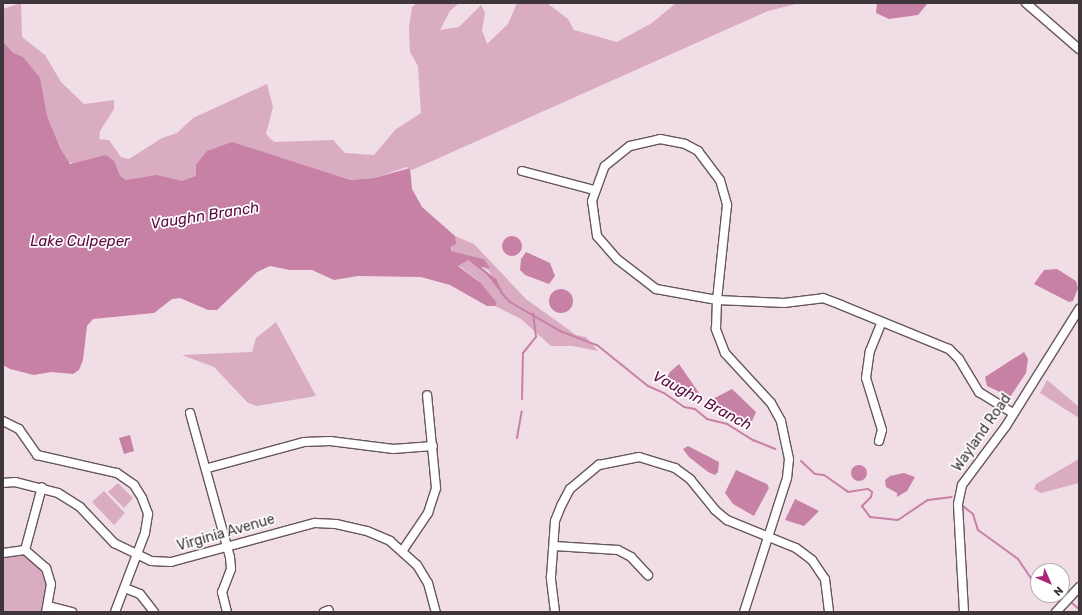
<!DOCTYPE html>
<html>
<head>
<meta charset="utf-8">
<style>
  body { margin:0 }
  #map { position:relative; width:1082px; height:615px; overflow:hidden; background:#f1dde6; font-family:Rubik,sans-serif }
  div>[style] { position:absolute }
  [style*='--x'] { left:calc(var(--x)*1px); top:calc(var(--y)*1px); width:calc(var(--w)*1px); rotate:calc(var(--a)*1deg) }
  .green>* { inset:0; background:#d9acc2 }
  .water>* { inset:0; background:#c781a5 }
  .round { border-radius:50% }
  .stream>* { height:2px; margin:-1px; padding:0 1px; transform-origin:1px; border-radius:1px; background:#c781a5 }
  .roads { filter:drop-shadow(1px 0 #67565e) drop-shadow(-1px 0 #67565e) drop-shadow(0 1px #67565e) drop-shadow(0 -1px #67565e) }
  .minor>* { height:8px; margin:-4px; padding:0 4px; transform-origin:4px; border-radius:4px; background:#fff }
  span { translate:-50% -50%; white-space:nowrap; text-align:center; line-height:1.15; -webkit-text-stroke:3.5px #fff; paint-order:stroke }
  .street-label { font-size:14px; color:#3e363a }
  .water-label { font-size:15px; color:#5d083f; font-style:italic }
  .frame { position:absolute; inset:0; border:4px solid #3e363a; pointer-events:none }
  .north { position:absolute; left:1030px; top:563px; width:40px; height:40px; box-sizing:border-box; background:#fff; border:1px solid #b2afb0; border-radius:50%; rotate:135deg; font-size:11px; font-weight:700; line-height:16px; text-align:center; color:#3e363a }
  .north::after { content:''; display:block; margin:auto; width:14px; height:18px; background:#a82877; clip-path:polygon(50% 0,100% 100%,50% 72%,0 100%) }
</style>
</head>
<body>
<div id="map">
  <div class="green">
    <div style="clip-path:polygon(21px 3px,22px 37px,45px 55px,61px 82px,84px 104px,114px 100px,114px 109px,100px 131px,99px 139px,109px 140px,121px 157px,129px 159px,162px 138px,177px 133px,193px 118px,267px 84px,273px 107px,266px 134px,274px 142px,333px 140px,345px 153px,374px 155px,395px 130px,421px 113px,418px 66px,410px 52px,409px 27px,412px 7px,417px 3px,459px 3px,450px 11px,440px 30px,459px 27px,481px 5px,485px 13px,482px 30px,487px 44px,508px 24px,517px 3px,547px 3px,568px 19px,574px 30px,617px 42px,652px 23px,676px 3px,800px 3px,768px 11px,412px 170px,407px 167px,374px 178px,350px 180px,268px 156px,197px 174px,195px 178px,183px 182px,127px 180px,65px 161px,11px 53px,3px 45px,3px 9px)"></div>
    <div style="clip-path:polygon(455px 236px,474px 244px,526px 299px,576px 335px,586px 337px,598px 351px,572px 346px,551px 346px,521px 319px,495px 306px,497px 303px,479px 281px,457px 264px,468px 260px,487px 275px,505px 297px,489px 271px,481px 266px,489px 267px,484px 259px,451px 251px)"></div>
    <div style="clip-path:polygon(276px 322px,316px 396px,257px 406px,248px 403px,214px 367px,182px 355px,252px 352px,256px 338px)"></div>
    <div style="clip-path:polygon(1047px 380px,1079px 407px,1079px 418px,1040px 393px)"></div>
    <div style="clip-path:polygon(1079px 459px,1079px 483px,1041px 493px,1034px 489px,1036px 484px)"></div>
    <div style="clip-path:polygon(118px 483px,133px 498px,124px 508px,108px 492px)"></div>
    <div style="clip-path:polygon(104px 491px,125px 513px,114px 525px,92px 502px)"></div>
    <div style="clip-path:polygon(15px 549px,41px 562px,51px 584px,46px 612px,3px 612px,3px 553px)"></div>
  </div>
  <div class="water">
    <div style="clip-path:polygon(877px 3px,928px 3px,918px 15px,889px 19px,876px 13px)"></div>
    <div style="clip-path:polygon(3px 42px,13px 53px,23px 57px,40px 78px,47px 116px,60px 148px,70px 164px,106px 155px,114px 161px,120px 176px,126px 180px,157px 175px,182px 181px,196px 176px,196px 165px,207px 151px,232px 142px,350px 180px,374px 178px,410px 168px,412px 189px,422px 207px,455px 236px,456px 244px,451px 247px,451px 251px,484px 259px,490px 268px,481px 267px,496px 279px,506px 299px,487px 275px,468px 260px,458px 266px,481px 283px,497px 303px,495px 306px,487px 306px,450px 285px,421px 277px,358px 276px,334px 280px,312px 270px,290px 270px,270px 266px,257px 272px,217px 310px,208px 310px,180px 298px,172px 299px,154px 313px,93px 319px,87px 326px,83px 360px,79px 370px,73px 374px,51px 372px,34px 375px,10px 369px,3px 365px)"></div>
    <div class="round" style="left:502px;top:236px;width:20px;height:20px"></div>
    <div style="clip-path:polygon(526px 252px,550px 263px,555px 276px,549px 284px,525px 275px,520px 270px,521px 259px)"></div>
    <div style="clip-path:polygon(1057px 269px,1076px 281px,1078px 288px,1073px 301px,1069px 302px,1034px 284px,1044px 270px)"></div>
    <div class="round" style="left:549px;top:289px;width:24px;height:24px"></div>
    <div style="clip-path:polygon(1024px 352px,1028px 359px,1026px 373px,1010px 397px,987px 386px,985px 377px)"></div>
    <div style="clip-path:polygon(679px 364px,699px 393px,696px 401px,664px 383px,670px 372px)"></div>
    <div style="clip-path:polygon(732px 389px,756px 412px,752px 421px,748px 422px,709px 401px)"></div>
    <div style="clip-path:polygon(130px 435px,134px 451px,124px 454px,119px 438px)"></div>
    <div style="clip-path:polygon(688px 446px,719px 462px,718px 472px,715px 475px,708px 472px,689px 457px,683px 449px)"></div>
    <div class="round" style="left:851px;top:465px;width:16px;height:16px"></div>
    <div style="clip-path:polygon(736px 470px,767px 484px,769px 488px,754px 516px,733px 504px,725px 493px)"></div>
    <div style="clip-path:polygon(904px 473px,915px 477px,907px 491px,897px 497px,897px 493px,886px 487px,885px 480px,890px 476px)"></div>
    <div style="clip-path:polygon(795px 499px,819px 511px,804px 526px,785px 520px)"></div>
  </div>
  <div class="stream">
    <div style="--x:501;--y:292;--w:13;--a:48"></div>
    <div style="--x:510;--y:302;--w:58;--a:30.1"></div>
    <div style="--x:560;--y:331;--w:40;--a:21"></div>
    <div style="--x:597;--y:345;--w:65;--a:38.8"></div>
    <div style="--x:648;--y:386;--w:17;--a:24"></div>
    <div style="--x:664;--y:393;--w:24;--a:35"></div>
    <div style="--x:684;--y:407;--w:11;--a:10"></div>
    <div style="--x:695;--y:409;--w:16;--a:40"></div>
    <div style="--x:707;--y:419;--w:21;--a:14"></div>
    <div style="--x:727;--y:424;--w:31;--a:32"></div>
    <div style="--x:753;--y:440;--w:24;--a:22"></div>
    <div style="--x:522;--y:399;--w:46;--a:-88.8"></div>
    <div style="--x:523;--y:353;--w:21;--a:-51"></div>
    <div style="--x:536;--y:337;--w:24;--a:-97"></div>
    <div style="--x:517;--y:438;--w:27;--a:-80"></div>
    <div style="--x:801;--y:461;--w:19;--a:43"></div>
    <div style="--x:815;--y:474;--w:9;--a:6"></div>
    <div style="--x:824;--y:475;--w:29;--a:35"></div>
    <div style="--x:848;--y:492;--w:20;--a:-9"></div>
    <div style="--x:868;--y:489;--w:5;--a:37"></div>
    <div style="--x:872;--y:492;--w:5;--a:101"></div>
    <div style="--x:871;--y:497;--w:13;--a:135"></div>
    <div style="--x:862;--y:506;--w:14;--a:54"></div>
    <div style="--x:870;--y:517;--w:28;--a:6"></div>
    <div style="--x:898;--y:520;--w:36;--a:-34"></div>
    <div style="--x:928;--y:500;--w:24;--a:-7"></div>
    <div style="--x:963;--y:506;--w:13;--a:39"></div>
    <div style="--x:973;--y:514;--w:17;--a:73"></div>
    <div style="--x:978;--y:530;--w:49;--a:35.9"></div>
    <div style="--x:1018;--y:559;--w:36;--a:56"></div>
    <div style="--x:1051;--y:595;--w:10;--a:24"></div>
    <div style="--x:1072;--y:603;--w:9;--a:41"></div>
  </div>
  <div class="roads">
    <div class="minor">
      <div style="--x:1026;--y:3;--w:70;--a:41"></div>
      <div style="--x:660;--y:139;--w:25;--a:11"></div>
      <div style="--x:685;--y:144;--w:15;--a:28"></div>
      <div style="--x:698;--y:151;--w:36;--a:53"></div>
      <div style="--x:720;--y:180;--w:26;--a:74"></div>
      <div style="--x:727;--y:205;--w:96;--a:96"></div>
      <div style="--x:717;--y:300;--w:62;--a:-169.8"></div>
      <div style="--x:656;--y:289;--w:49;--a:-142.4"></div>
      <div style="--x:617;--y:259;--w:30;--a:-131"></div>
      <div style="--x:597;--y:236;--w:35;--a:-98"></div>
      <div style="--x:592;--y:201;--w:37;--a:-70"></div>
      <div style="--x:605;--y:166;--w:32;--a:-39"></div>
      <div style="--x:630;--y:146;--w:31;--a:-13"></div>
      <div style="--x:522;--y:171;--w:74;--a:14.8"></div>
      <div style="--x:190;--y:413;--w:149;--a:74.5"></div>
      <div style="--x:230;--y:557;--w:12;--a:85"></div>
      <div style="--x:231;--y:569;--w:25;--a:111"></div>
      <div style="--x:222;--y:592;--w:21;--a:76"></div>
      <div style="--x:3;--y:421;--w:18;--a:27"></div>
      <div style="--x:19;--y:429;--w:32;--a:55"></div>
      <div style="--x:37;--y:455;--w:82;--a:12.7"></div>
      <div style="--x:117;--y:473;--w:21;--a:35"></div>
      <div style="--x:134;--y:485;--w:15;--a:58"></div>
      <div style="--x:142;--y:498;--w:17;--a:69"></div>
      <div style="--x:148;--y:514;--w:19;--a:99"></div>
      <div style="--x:145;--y:533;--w:85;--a:110.8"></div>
      <div style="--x:879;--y:441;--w:11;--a:-75"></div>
      <div style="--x:882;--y:430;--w:54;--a:-107.1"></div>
      <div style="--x:866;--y:378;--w:27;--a:-82"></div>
      <div style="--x:870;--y:351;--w:31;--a:-68"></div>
      <div style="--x:208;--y:468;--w:99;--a:-15.2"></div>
      <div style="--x:304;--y:442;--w:26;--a:-2"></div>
      <div style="--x:330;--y:441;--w:64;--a:7.2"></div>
      <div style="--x:393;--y:449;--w:40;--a:-4.3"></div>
      <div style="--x:3;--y:483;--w:12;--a:-5"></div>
      <div style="--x:15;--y:482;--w:44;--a:14.3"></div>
      <div style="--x:58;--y:493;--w:26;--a:32"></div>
      <div style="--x:80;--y:507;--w:50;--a:46.6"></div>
      <div style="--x:114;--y:543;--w:41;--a:25.9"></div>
      <div style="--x:151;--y:561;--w:20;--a:3"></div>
      <div style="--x:171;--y:562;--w:149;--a:-15.2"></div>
      <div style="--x:315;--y:523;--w:21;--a:3"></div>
      <div style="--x:336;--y:524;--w:32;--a:13"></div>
      <div style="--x:367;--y:531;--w:25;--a:23"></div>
      <div style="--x:390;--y:541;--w:36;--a:42"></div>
      <div style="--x:417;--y:565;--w:21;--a:59"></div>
      <div style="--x:428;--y:583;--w:30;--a:75"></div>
      <div style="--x:554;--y:546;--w:64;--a:3.6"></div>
      <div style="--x:618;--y:550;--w:15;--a:28"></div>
      <div style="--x:631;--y:557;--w:25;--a:47"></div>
      <div style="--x:25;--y:550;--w:65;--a:-74.9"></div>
      <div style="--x:403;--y:550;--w:45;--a:-56"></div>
      <div style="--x:428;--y:513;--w:26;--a:-72"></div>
      <div style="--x:436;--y:488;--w:93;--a:-95.5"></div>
      <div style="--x:3;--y:553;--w:22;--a:-8"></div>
      <div style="--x:25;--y:550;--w:28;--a:41"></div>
      <div style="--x:46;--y:568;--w:17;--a:73"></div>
      <div style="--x:51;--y:584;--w:28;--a:100"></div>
      <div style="--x:125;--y:588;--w:16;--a:22"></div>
      <div style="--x:140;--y:594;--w:23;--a:52"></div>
      <div style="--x:48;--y:606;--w:25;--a:14"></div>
      <div style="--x:324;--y:612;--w:5;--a:-22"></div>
      <div style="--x:555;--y:612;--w:35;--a:-97"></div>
      <div style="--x:551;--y:577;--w:56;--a:-85.9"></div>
      <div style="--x:555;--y:521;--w:18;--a:-68"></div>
      <div style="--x:562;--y:504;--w:17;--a:-62"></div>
      <div style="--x:570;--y:489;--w:38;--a:-40"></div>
      <div style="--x:599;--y:465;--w:41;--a:-11.3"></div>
      <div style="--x:639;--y:457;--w:38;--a:17"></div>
      <div style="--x:675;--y:468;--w:19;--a:36"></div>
      <div style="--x:690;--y:479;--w:40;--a:51"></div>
      <div style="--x:715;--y:510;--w:16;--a:40"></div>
      <div style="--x:727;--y:520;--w:74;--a:22.1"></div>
      <div style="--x:796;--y:548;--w:20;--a:37"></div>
      <div style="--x:812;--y:560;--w:23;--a:56"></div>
      <div style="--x:825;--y:579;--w:33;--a:83"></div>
      <div style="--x:744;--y:612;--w:141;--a:-72.2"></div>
      <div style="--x:787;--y:478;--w:19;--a:-84"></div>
      <div style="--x:789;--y:459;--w:39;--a:-102"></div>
      <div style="--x:781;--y:421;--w:21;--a:-119"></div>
      <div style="--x:771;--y:403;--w:68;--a:-132.6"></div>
      <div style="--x:725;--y:353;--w:26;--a:-111"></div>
      <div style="--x:716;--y:329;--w:29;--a:-88"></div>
      <div style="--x:717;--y:300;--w:67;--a:2.6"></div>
      <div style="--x:784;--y:303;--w:39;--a:-7"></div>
      <div style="--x:823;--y:298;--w:19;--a:21"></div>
      <div style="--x:841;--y:305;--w:117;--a:22.2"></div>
      <div style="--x:949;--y:349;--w:14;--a:45"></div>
      <div style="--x:959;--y:359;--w:39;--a:59"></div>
      <div style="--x:979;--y:392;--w:40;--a:32"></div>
      <div style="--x:964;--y:612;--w:108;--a:-93.2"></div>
      <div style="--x:958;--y:504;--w:19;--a:-78"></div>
      <div style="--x:962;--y:485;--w:74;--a:-53.3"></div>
      <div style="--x:1006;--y:426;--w:138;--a:-58"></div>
      <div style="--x:1056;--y:612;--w:34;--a:-47"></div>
    </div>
  </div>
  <div class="street-label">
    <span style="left:982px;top:433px;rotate:-55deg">Wayland Road</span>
    <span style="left:226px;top:533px;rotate:-16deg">Virginia Avenue</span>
  </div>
  <div class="water-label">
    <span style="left:205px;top:216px;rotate:-9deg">Vaughn Branch</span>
    <span style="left:80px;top:242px">Lake Culpeper</span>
    <span style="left:702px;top:401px;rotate:28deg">Vaughn Branch</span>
  </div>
  <div class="frame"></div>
  <div class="north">N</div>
</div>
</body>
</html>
